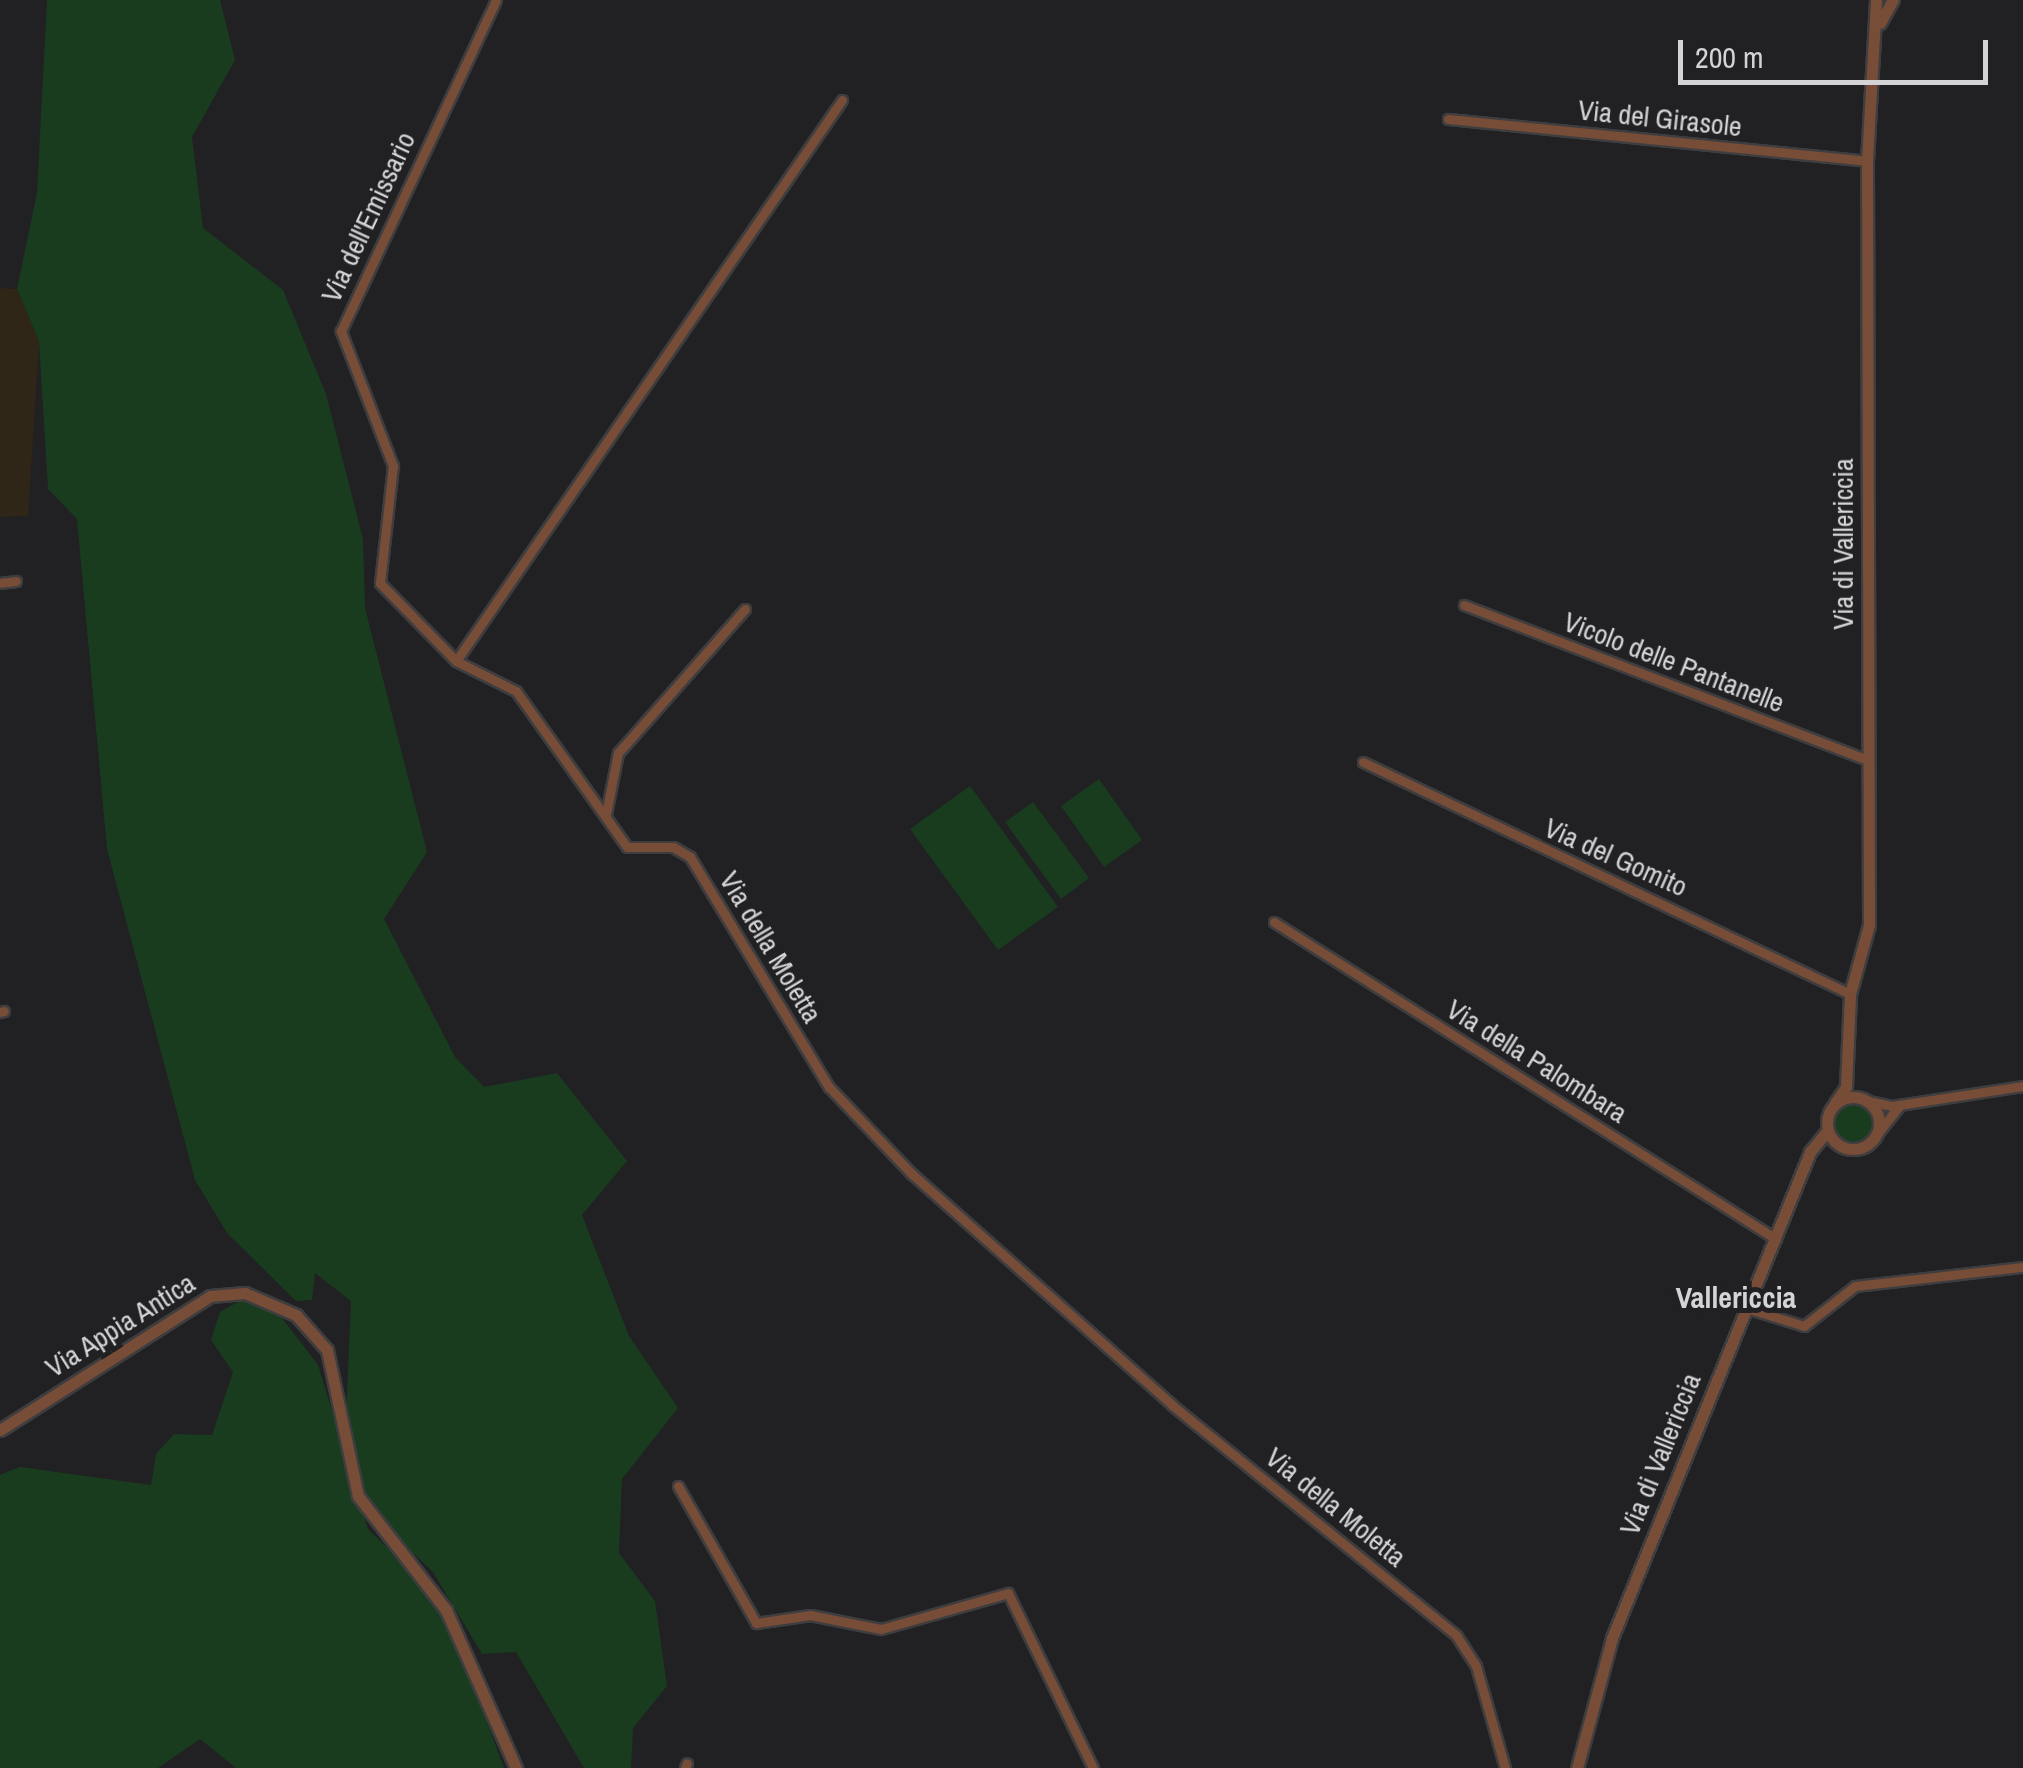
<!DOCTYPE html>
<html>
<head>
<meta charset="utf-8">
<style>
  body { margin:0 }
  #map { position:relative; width:2023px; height:1768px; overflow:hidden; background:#212023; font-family:"Archivo Narrow",sans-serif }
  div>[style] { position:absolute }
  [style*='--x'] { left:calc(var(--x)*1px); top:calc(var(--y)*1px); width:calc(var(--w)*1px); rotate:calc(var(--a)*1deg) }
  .medical>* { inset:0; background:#302617 }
  .green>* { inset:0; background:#193c1f }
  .round { border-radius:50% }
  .roads { filter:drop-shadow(2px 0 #3e3d3f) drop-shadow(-2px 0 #3e3d3f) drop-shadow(0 2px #3e3d3f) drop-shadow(0 -2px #3e3d3f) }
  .minor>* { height:9px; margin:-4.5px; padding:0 4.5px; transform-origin:4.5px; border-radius:4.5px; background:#784d37 }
  .tertiary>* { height:11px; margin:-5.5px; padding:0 5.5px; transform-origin:5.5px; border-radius:5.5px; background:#784d37 }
  .tertiary>.ring { margin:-5.5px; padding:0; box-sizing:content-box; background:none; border:11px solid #784d37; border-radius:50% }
  span { translate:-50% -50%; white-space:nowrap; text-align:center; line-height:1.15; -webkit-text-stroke:10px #212023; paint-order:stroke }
  .street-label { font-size:28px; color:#d4d3d5 }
  .neighbourhood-label { font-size:30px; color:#d4d3d5; font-weight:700 }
  .scale { position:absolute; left:1678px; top:40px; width:310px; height:45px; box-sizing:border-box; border:5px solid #d4d3d5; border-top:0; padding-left:12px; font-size:30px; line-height:35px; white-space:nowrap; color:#d4d3d5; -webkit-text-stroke:8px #212023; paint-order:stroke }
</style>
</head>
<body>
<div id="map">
  <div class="medical">
    <div style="clip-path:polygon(0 288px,17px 289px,39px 341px,28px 516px,0 517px)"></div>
  </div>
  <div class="green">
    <div style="clip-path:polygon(47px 0,220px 0,235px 60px,192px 137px,203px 228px,283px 290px,326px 394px,363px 539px,365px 608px,427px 852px,384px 919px,455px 1057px,484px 1087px,557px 1073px,627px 1161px,582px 1215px,629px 1336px,678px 1408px,622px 1479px,619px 1553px,655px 1601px,667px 1686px,633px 1728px,631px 1768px,584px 1768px,516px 1652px,482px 1654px,433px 1572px,383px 1525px,366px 1496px,346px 1418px,351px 1301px,315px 1273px,312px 1300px,296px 1301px,227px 1233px,195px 1180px,107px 849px,77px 519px,48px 489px,39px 341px,17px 289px,37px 193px)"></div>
    <div style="clip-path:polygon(1099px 779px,1142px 840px,1104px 867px,1061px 806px)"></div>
    <div style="clip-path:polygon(970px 786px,1058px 907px,998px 950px,910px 829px)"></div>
    <div style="clip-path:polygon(1033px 802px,1089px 878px,1061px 899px,1005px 822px)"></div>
    <div class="round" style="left:1834px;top:1105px;width:38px;height:38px"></div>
    <div style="clip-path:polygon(243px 1299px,282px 1318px,318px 1365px,368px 1529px,417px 1577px,460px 1649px,504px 1768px,236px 1768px,200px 1739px,158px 1768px,0 1768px,0 1475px,20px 1467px,151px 1485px,156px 1454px,174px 1434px,212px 1435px,233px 1372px,211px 1340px,220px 1312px)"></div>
  </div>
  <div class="roads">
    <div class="minor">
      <div style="--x:842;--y:100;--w:681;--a:124.53"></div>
      <div style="--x:456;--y:661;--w:67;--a:26.6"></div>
      <div style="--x:516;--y:691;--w:191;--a:54.6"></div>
      <div style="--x:627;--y:847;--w:46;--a:0"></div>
      <div style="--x:673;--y:847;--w:20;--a:30"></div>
      <div style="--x:690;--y:857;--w:269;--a:58.9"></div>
      <div style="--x:829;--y:1087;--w:119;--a:46.4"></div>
      <div style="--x:911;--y:1173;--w:349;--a:41.6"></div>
      <div style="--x:1172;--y:1405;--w:365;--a:39"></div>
      <div style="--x:1456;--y:1635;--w:37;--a:57"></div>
      <div style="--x:1476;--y:1666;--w:106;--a:74.1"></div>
      <div style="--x:1448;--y:119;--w:421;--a:5.7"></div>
      <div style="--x:0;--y:583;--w:16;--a:-7"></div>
      <div style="--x:1464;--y:605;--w:432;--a:21"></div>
      <div style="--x:456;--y:661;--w:109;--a:-134.3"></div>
      <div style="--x:380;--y:583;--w:118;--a:-83.7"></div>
      <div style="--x:393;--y:466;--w:145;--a:-111.1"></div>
      <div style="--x:341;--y:331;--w:365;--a:-64.9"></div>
      <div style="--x:1363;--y:762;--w:539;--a:25.47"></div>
      <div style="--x:606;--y:814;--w:62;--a:-78.9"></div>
      <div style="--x:618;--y:753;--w:192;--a:-48.6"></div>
      <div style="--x:1274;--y:922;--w:594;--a:32.27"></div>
      <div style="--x:0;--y:1012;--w:4;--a:-14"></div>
      <div style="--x:1868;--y:1101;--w:25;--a:12"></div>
      <div style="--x:1892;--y:1106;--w:133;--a:-8.7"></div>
      <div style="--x:1878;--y:1133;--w:36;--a:-52"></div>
      <div style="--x:1746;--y:1308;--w:61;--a:17.2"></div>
      <div style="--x:1804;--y:1326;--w:65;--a:-38.1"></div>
      <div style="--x:1855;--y:1286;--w:169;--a:-6.5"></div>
      <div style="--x:678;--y:1486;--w:158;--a:60.3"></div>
      <div style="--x:756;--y:1623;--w:55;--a:-8.4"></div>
      <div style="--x:810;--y:1615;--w:72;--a:11.2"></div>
      <div style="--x:881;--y:1629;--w:132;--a:-15.8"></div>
      <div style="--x:1008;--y:1593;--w:195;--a:64.1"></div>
      <div style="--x:685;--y:1768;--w:5;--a:-68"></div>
    </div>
    <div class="tertiary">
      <div style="--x:1880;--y:23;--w:26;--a:-61"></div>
      <div class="ring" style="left:1827px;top:1097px;width:41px;height:41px"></div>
      <div style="--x:1835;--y:1103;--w:19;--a:-55"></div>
      <div style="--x:1846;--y:1087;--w:93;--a:-87.5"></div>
      <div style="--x:1850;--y:994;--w:72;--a:-74.6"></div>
      <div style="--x:1869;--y:925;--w:764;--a:-90.15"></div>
      <div style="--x:1867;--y:161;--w:161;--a:-86.8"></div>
      <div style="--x:0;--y:1430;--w:249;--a:-32.5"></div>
      <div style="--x:210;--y:1296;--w:35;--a:-5"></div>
      <div style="--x:245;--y:1293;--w:56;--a:23.3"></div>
      <div style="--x:296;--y:1315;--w:47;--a:48.5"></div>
      <div style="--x:327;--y:1350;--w:149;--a:78"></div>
      <div style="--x:358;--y:1496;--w:144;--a:52.3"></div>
      <div style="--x:446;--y:1610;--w:173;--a:66.1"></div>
      <div style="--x:1577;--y:1768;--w:135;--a:-74.9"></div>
      <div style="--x:1612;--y:1638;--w:525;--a:-67.83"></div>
      <div style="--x:1810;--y:1152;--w:27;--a:-51"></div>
    </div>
  </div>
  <div class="street-label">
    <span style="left:1660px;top:118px;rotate:6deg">Via del Girasole</span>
    <span style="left:368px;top:217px;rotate:-65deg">Via dell'Emissario</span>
    <span style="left:1843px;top:544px;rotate:-90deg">Via di Vallericcia</span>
    <span style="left:1674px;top:662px;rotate:21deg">Vicolo delle Pantanelle</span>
    <span style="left:1616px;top:857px;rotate:24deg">Via del Gomito</span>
    <span style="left:771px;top:947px;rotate:59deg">Via della Moletta</span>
    <span style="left:1537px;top:1061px;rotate:32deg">Via della Palombara</span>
    <span style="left:120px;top:1325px;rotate:-32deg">Via Appia Antica</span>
    <span style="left:1660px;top:1454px;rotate:-68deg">Via di Vallericcia</span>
    <span style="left:1336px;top:1507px;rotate:39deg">Via della Moletta</span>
  </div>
  <div class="neighbourhood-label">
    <span style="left:1736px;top:1297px">Vallericcia</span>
  </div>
  <div class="scale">200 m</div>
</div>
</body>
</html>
